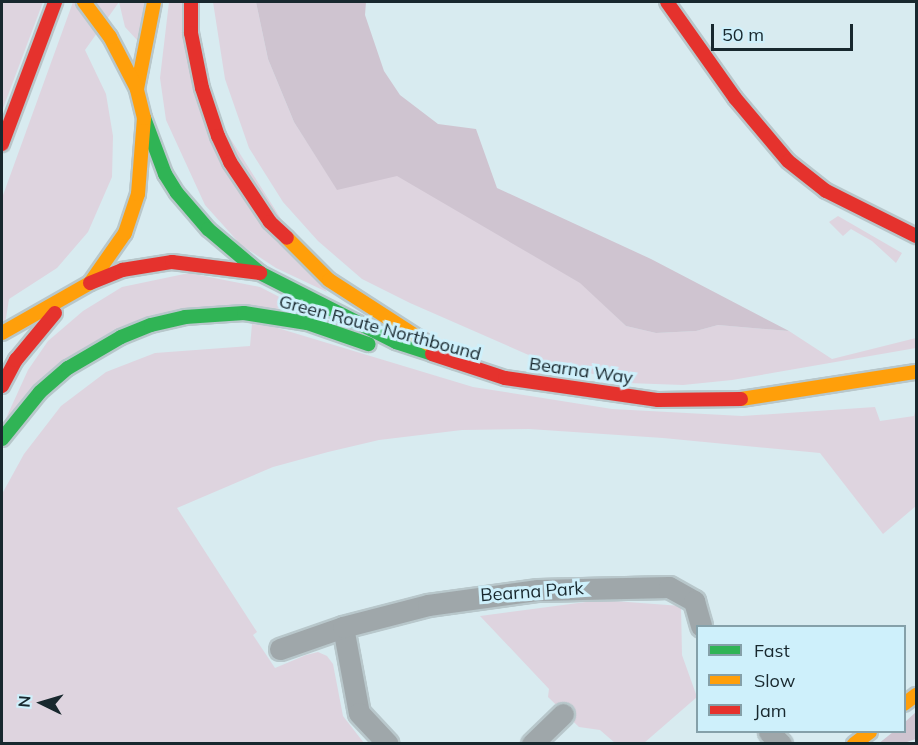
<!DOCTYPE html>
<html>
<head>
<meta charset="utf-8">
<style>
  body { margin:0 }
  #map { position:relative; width:918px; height:745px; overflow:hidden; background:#d8ebf0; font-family:Mulish,sans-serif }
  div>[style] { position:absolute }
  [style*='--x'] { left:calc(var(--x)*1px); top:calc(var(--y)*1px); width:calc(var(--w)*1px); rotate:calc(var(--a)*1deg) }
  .green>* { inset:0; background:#ded4df }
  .forest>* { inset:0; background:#cfc4d0 }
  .roads { filter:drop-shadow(2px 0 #b8c7cb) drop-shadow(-2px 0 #b8c7cb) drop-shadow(0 2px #b8c7cb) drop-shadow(0 -2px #b8c7cb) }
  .street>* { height:21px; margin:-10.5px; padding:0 10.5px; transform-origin:10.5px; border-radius:10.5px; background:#9fa7aa }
  .fast>* { height:14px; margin:-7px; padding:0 7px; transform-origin:7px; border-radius:7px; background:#30b455 }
  .slow>* { height:14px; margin:-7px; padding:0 7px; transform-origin:7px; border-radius:7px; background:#ff9f0a }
  .jam>* { height:14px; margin:-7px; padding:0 7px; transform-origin:7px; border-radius:7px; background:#e5322d }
  span { translate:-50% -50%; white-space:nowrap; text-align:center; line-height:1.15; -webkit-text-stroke:6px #cef0fb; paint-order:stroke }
  .street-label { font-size:18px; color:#18282e }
  .frame { position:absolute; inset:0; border:3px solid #18282e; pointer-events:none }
  .legend { position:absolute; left:696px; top:625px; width:210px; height:108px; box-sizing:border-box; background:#cef0fb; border:2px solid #85a0a9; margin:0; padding:8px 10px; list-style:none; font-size:18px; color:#18282e }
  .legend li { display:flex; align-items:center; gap:12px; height:30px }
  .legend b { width:30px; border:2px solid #85a0a9 }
  .north { position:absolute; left:12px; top:673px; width:60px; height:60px; -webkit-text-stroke:4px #cef0fb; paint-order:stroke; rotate:275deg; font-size:16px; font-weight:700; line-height:24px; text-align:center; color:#18282e }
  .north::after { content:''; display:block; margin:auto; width:21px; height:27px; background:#18282e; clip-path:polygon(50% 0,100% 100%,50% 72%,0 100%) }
  .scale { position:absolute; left:711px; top:24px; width:142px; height:27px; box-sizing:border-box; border:3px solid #18282e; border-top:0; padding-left:8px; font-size:18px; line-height:21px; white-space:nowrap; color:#18282e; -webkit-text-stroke:4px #cef0fb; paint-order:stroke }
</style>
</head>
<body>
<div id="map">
  <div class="green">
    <div style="clip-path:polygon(2px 2px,43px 2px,2px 111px)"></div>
    <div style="clip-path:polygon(73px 2px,146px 2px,137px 40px,125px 27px,119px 2px,85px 50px,106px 94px,113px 136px,112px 177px,88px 232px,57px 268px,9px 299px,2px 343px,2px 198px)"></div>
    <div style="clip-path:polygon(169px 2px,184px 2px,191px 76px,327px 292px,276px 268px,241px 245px,205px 205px,166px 120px,160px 78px)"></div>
    <div style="clip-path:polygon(213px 2px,256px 2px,268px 59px,294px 122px,337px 189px,397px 175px,581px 283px,626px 326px,656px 333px,696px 331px,718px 325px,789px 331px,832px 359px,916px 338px,916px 348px,732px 380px,683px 385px,627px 383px,540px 360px,410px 303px,362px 279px,318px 241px,283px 202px,249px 148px,225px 79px)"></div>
    <div style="clip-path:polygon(838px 216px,902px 253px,896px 263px,872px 241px,851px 229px,843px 236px,829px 222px)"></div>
    <div style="clip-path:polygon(189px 273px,260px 287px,299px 307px,150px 319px,2px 427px,28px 370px,48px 341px,83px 311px,122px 287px)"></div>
    <div style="clip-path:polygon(252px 324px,271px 326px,473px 387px,612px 409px,742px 416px,875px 407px,880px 421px,914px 416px,916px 407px,916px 506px,883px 534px,820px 453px,663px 438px,529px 429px,462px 430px,379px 440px,328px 452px,273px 467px,177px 508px,257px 632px,253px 635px,275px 668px,306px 655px,318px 652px,327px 656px,333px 664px,343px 716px,364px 743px,2px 744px,2px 494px,24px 454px,61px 406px,106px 372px,155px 353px,250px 346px)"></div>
    <div style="clip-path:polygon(601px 600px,681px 606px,682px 655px,697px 697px,644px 743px,615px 743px,600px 730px,579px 727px,548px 697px,549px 689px,480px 616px)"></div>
  </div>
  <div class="forest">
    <div style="clip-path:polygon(256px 2px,366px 2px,365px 15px,384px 71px,400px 95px,438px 124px,476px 129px,497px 188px,651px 259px,789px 331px,718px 325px,696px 331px,656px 333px,626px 326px,580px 283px,397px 176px,337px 190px,294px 122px,268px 59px)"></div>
    <div style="clip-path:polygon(916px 712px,916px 739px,904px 743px,878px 744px,893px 732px,904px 732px,905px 722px)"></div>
  </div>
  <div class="roads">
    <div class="street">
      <div style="--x:343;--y:627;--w:87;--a:79.5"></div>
      <div style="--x:359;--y:713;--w:42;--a:46.9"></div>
      <div style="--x:280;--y:649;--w:67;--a:-19.2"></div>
      <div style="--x:343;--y:627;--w:88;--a:-14.5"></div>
      <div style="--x:428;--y:605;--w:111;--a:-7.8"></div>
      <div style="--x:538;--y:590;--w:131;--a:-1.3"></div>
      <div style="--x:669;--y:587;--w:29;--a:29"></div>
      <div style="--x:694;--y:601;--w:26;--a:74"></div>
      <div style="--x:769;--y:732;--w:17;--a:45"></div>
      <div style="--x:532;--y:744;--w:43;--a:-44.1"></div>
    </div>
    <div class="fast">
      <div style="--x:144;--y:118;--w:60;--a:69.4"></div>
      <div style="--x:165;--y:174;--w:22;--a:58"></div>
      <div style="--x:177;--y:193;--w:48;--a:49.3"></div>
      <div style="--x:208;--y:229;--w:68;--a:40.2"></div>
      <div style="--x:260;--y:273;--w:153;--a:26.9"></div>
      <div style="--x:396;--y:342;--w:38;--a:18"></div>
      <div style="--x:2;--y:439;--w:60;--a:-51"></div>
      <div style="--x:40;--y:392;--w:37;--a:-41"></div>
      <div style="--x:68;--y:368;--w:61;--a:-30.3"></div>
      <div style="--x:121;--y:337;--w:32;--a:-22"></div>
      <div style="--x:151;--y:325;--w:35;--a:-13"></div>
      <div style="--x:185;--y:317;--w:59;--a:-3.9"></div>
      <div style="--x:244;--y:313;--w:64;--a:9"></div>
      <div style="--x:307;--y:323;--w:65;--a:19"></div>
    </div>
    <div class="slow">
      <div style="--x:137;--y:89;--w:89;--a:-78.9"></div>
      <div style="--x:287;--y:238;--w:59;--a:45"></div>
      <div style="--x:329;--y:280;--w:151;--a:32.8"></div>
      <div style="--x:2;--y:333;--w:101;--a:-29.6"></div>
      <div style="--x:90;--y:283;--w:61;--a:-55"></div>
      <div style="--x:125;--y:233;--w:41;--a:-71.6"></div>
      <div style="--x:138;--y:194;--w:76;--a:-85.5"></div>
      <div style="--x:144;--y:118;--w:30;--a:-104"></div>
      <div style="--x:137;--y:89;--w:59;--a:-117.4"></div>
      <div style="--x:110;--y:37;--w:44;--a:-126.6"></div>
      <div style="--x:741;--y:399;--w:177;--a:-8.8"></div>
      <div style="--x:904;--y:704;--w:15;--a:-37"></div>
      <div style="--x:854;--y:744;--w:20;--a:-37"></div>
    </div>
    <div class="jam">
      <div style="--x:191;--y:2;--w:31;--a:90"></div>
      <div style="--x:191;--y:33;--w:56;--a:78.7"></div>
      <div style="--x:202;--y:88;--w:51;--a:71.6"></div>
      <div style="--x:218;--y:136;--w:29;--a:65"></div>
      <div style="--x:230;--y:162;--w:72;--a:56.3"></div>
      <div style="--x:270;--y:222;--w:23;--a:43"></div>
      <div style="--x:667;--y:2;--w:118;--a:54.7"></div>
      <div style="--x:735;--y:98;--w:82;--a:49.9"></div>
      <div style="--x:788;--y:161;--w:48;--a:38.3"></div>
      <div style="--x:826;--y:191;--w:101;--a:26.6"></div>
      <div style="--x:2;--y:144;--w:152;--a:-69.5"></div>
      <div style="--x:90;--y:283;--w:35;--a:-22"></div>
      <div style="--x:122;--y:270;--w:51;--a:-9.1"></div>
      <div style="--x:172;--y:262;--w:89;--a:7.1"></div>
      <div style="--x:432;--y:354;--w:77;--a:18.2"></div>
      <div style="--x:505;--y:378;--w:155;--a:8.2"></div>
      <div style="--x:658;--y:400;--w:83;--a:-0.7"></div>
      <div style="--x:2;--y:386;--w:30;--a:-62"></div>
      <div style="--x:16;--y:360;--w:61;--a:-50.3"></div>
    </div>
  </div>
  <div class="street-label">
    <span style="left:380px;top:328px;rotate:15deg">Green Route Northbound</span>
    <span style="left:581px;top:371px;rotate:8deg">Bearna Way</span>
    <span style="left:532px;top:592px;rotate:-4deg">Bearna Park</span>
  </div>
  <div class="frame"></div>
  <ul class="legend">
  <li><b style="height:8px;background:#30b455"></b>Fast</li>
  <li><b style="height:8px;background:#ff9f0a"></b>Slow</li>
  <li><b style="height:8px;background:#e5322d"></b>Jam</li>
  </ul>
  <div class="north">N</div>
  <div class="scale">50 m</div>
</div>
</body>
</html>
